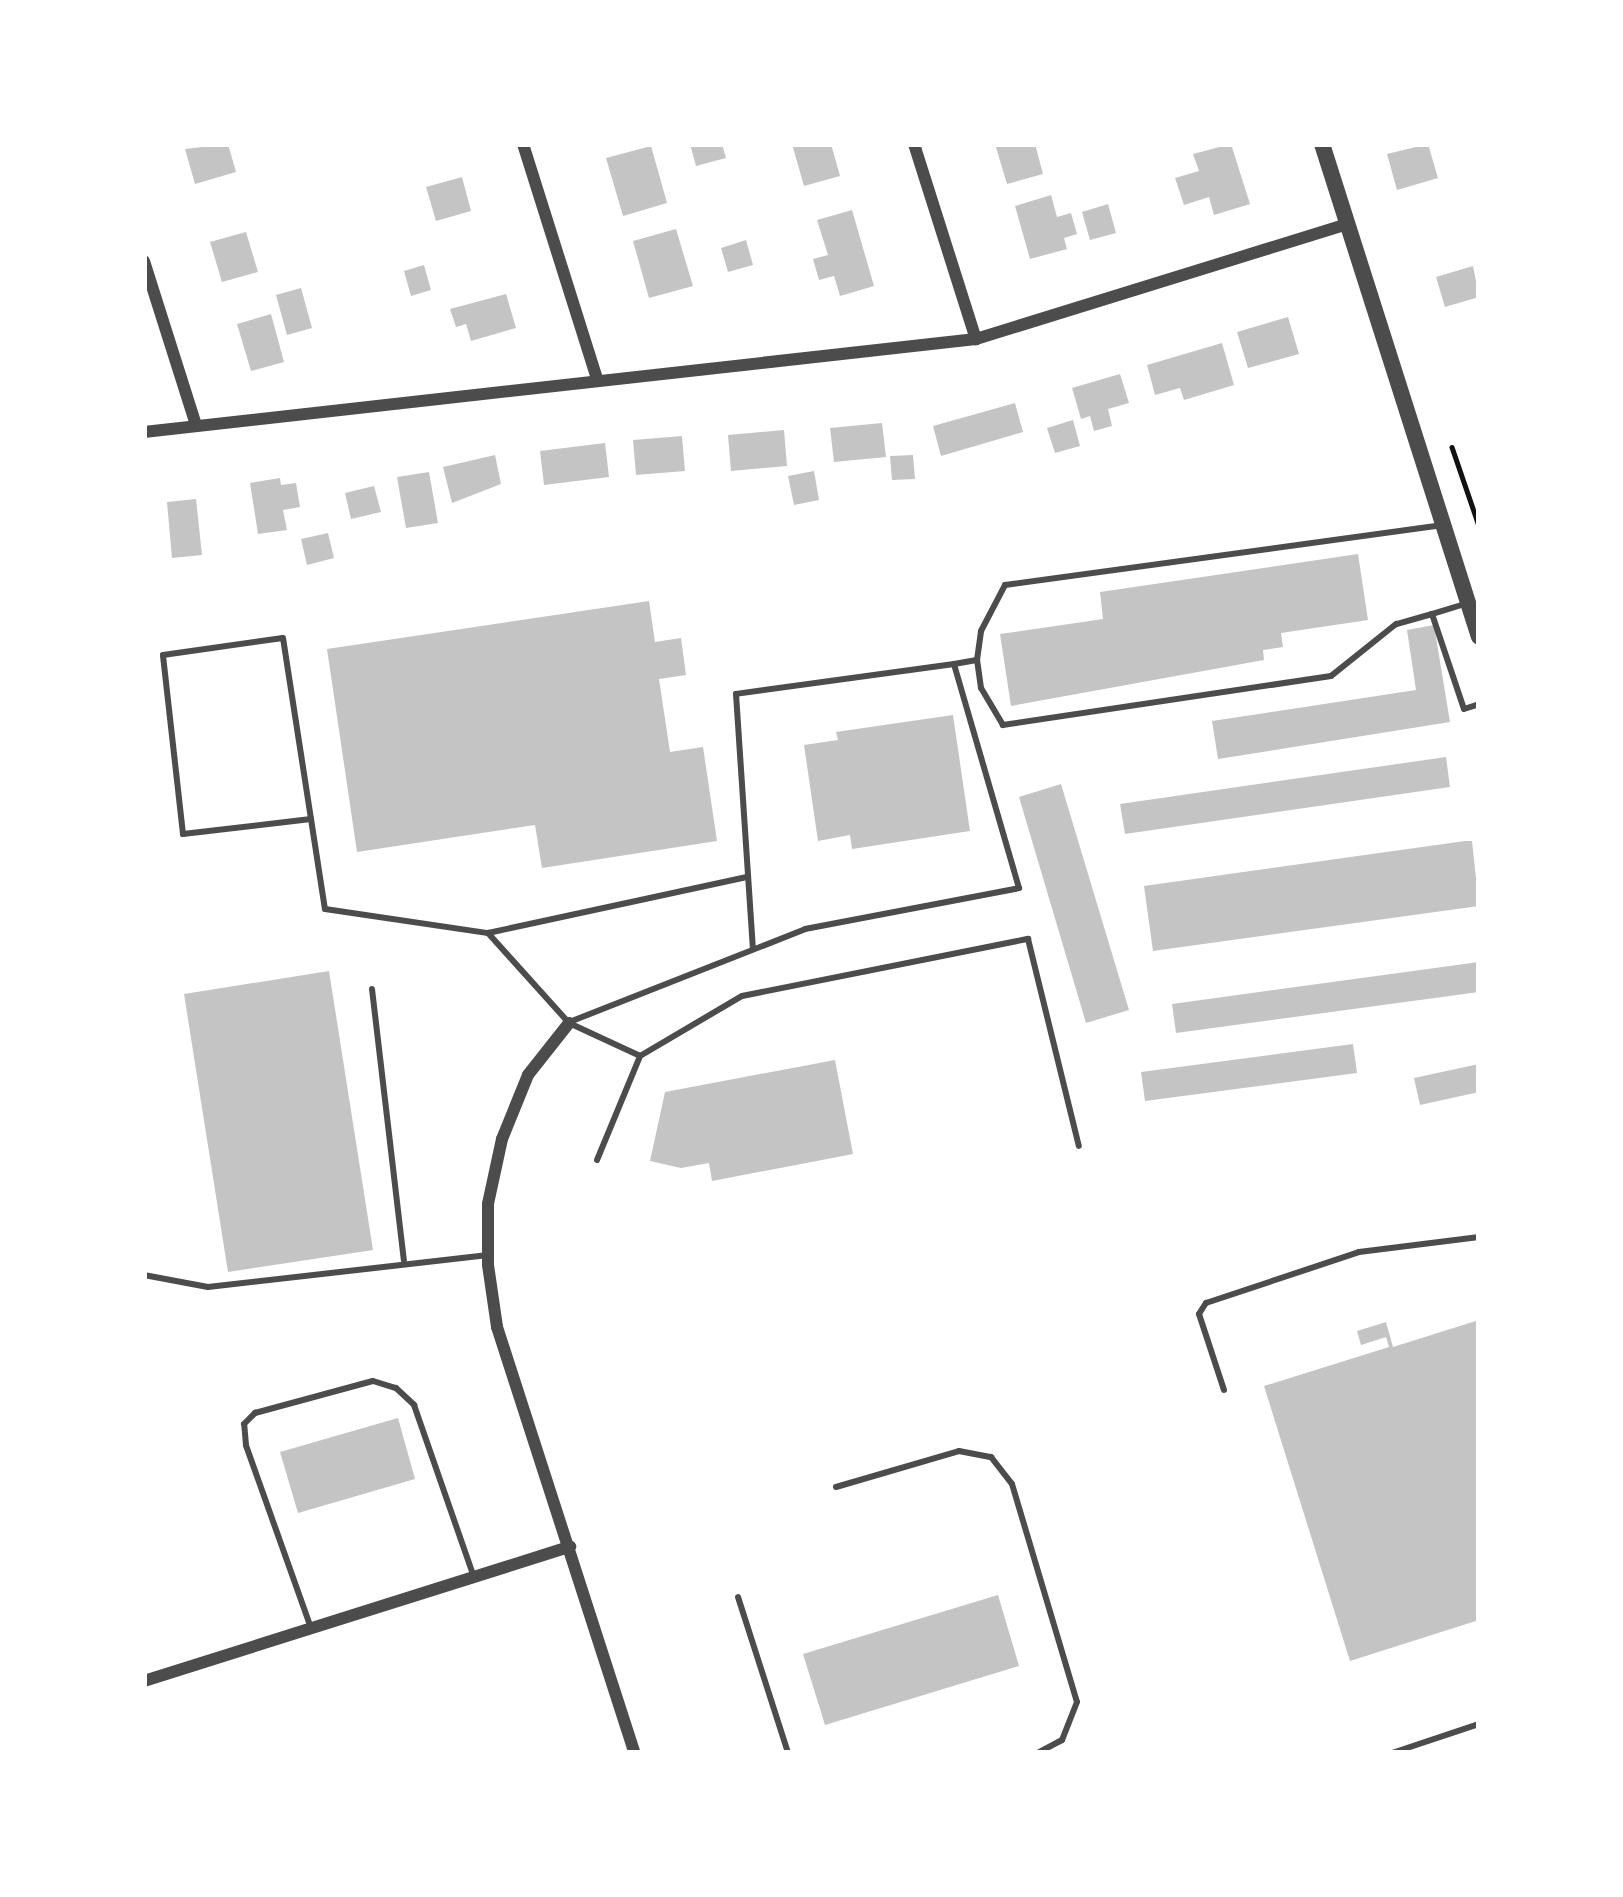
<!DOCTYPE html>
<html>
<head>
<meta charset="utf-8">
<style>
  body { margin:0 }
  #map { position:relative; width:1623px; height:1897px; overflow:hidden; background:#fff; font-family:"Times New Roman",serif }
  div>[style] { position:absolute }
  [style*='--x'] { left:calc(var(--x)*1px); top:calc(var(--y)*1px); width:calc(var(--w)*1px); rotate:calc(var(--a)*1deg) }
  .building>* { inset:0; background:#c4c4c4 }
  .path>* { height:4.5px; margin:-2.25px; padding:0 2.25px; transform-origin:2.25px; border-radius:2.25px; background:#111 }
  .service>* { height:6px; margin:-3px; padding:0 3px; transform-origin:3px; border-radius:3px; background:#4c4c4c }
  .minor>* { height:12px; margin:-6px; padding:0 6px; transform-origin:6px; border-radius:6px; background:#4c4c4c }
  .tertiary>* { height:16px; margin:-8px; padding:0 8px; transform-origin:8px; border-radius:8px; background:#4c4c4c }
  span { translate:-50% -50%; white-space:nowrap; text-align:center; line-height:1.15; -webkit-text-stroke:9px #fff; paint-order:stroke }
  .frame { position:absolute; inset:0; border:147px solid #fff; pointer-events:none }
</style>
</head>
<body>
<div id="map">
  <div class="building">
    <div style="clip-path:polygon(228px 144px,236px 172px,195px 184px,185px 149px)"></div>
    <div style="clip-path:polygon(690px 144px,722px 144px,726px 158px,696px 166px)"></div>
    <div style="clip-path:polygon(792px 144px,831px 144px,840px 176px,804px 186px)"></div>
    <div style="clip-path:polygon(995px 144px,1035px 144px,1043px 174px,1007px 184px)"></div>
    <div style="clip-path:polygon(1231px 144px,1250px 204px,1214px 215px,1209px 197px,1184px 205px,1175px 178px,1199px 171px,1193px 154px)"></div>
    <div style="clip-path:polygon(1428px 144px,1438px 178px,1397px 190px,1387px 154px)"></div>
    <div style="clip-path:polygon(651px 146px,667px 203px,623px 216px,606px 158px)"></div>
    <div style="clip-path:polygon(462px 177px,471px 211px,436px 221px,426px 187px)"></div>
    <div style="clip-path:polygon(1051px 195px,1057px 217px,1071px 213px,1077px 234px,1064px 238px,1067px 249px,1030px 259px,1015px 206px)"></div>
    <div style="clip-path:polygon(1108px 204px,1116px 233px,1090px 240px,1082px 212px)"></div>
    <div style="clip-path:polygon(852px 210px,874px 286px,840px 296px,834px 276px,819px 280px,813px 259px,828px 255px,817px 220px)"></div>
    <div style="clip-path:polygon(676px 229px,693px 286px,649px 298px,633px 241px)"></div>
    <div style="clip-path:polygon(246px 232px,258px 272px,222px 282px,210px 242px)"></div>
    <div style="clip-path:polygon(746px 240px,753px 265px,728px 272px,721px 248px)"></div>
    <div style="clip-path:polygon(424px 265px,431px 290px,411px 296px,404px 271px)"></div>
    <div style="clip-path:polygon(1473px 266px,1479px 297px,1445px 307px,1436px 277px)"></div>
    <div style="clip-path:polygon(301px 288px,312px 328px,287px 335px,276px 295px)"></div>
    <div style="clip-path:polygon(506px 294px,516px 328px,471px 341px,466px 324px,456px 327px,450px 309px)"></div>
    <div style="clip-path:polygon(271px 314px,284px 362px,251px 371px,237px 324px)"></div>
    <div style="clip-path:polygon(1288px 317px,1299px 354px,1248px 368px,1237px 332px)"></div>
    <div style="clip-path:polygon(1222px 343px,1234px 385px,1184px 400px,1180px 388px,1155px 395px,1147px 365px)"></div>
    <div style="clip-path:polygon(1120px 374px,1129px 403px,1108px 409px,1112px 426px,1094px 431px,1090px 416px,1081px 419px,1072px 388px)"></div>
    <div style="clip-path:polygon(1015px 403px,1023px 432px,941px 456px,933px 426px)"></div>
    <div style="clip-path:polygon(1073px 420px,1080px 446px,1055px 453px,1047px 428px)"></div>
    <div style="clip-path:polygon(882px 423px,886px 457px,834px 462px,830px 428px)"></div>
    <div style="clip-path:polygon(784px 430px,787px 466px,731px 471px,728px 435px)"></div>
    <div style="clip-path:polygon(682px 436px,685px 471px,636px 475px,633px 440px)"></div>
    <div style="clip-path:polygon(605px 443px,609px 477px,544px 485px,540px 451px)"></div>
    <div style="clip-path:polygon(495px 455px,501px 484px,452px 503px,443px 467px)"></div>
    <div style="clip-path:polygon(913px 455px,915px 479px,892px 480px,890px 456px)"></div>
    <div style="clip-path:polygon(814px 471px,819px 500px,794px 505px,788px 476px)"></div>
    <div style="clip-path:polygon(429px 472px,438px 523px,406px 528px,397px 477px)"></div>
    <div style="clip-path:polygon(280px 478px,281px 485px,296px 483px,300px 507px,283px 510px,287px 530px,258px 534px,250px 483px)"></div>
    <div style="clip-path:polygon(374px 486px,381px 512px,351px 519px,345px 493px)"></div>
    <div style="clip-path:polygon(196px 499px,202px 555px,172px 558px,167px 502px)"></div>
    <div style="clip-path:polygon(328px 533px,334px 558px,307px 565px,301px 539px)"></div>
    <div style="clip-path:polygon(1358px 554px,1368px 620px,1281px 633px,1283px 647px,1263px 650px,1264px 660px,1011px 706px,1000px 634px,1103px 619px,1100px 592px)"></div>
    <div style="clip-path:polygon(649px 601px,655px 642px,681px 638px,686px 675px,659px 679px,670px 752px,703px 747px,717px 841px,542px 868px,535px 825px,357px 852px,327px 649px)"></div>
    <div style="clip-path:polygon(1434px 625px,1450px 722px,1218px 759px,1212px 721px,1416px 690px,1407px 630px)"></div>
    <div style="clip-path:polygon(953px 715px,970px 831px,852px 849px,850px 835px,818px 841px,804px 745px,838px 740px,836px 732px)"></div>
    <div style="clip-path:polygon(1446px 757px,1450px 787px,1125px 834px,1120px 804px)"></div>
    <div style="clip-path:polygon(1061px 784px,1129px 1010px,1086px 1023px,1019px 797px)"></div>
    <div style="clip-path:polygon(1465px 841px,1472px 841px,1479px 906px,1153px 951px,1144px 886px)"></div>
    <div style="clip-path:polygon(1479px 962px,1479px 992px,1176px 1033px,1172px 1004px)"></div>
    <div style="clip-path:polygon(329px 971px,373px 1250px,228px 1272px,184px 994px)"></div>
    <div style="clip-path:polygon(1353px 1044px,1357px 1073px,1145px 1101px,1141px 1072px)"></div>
    <div style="clip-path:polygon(835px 1060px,853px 1154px,712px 1181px,709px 1163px,681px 1168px,650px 1161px,665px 1092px)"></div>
    <div style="clip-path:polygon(1479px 1064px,1479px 1092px,1420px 1105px,1414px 1078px)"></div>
    <div style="clip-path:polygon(1479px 1320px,1479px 1620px,1350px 1661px,1264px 1386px,1389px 1347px,1386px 1337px,1361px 1345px,1357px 1331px,1386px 1322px,1393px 1347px)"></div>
    <div style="clip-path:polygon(398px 1418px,415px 1479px,298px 1513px,280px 1452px)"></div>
    <div style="clip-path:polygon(998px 1595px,1019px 1666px,825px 1725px,803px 1654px)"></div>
  </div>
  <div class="path">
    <div style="--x:1452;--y:447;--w:83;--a:71.1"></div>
  </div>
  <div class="service">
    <div style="--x:1468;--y:603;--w:38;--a:163"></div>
    <div style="--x:1432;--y:614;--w:100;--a:71.4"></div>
    <div style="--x:1464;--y:709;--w:16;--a:-18"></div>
    <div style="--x:1432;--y:614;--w:37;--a:164"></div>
    <div style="--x:1396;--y:624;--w:83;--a:141.3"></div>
    <div style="--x:1331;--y:676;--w:332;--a:171.5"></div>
    <div style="--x:1003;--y:725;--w:43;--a:-120.7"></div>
    <div style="--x:981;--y:688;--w:28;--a:-98"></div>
    <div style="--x:977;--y:660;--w:29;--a:-82"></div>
    <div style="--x:981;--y:631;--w:52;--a:-62.4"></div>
    <div style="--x:1005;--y:585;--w:442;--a:-7.8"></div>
    <div style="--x:954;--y:664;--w:23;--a:-10"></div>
    <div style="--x:311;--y:819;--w:129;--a:173.3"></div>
    <div style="--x:183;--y:834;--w:180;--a:-96.4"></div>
    <div style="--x:163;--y:655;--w:121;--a:-8.1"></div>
    <div style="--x:283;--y:638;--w:183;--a:81.2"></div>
    <div style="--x:311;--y:819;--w:91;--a:81.2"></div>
    <div style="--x:325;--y:909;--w:165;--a:8.4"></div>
    <div style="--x:488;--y:933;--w:266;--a:-12.2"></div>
    <div style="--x:488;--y:933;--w:121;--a:48"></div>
    <div style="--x:569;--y:1023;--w:78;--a:24.9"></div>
    <div style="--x:372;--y:989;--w:273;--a:83.3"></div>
    <div style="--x:572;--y:1021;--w:251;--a:-21.5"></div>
    <div style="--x:805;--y:929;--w:218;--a:-10.8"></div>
    <div style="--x:1019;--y:888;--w:233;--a:-106.2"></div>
    <div style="--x:954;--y:664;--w:220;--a:172.2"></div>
    <div style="--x:736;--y:694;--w:255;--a:86.2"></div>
    <div style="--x:597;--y:1160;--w:113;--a:-67.5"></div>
    <div style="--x:640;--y:1056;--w:118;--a:-30.5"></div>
    <div style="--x:742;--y:996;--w:292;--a:-11.3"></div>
    <div style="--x:1028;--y:939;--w:213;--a:76.2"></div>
    <div style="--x:144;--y:1275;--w:65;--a:10.6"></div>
    <div style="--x:208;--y:1287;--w:282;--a:-6.5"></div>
    <div style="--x:1224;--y:1390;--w:80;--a:-108.2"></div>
    <div style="--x:1199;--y:1314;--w:13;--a:-58"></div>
    <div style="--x:1206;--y:1303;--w:161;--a:-18.4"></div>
    <div style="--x:1359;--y:1252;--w:121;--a:-7.1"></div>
    <div style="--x:836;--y:1487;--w:128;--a:-16.3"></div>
    <div style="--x:959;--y:1451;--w:33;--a:11"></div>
    <div style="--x:991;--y:1457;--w:34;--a:52"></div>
    <div style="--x:1012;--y:1484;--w:227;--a:73.4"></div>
    <div style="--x:1077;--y:1702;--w:41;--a:111.5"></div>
    <div style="--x:1062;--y:1740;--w:27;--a:152"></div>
    <div style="--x:738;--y:1597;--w:164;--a:72.2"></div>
    <div style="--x:311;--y:1628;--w:194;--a:-109.6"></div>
    <div style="--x:246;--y:1445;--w:21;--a:-95"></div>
    <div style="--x:244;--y:1424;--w:16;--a:-45"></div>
    <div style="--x:255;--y:1413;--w:122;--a:-15.2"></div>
    <div style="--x:373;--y:1381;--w:24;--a:17"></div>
    <div style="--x:396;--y:1388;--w:25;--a:43"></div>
    <div style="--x:414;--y:1405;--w:182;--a:70.8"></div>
    <div style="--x:153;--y:1753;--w:24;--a:0"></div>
    <div style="--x:1392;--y:1753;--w:92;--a:-18.4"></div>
  </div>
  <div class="minor">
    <div style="--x:523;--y:144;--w:246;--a:72.5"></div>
    <div style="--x:914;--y:144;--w:205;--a:72.4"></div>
    <div style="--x:144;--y:261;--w:172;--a:72.4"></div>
    <div style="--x:144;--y:432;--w:837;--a:-6.38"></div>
    <div style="--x:976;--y:339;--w:388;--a:-17.2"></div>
    <div style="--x:569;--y:1023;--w:66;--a:128.3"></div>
    <div style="--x:528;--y:1075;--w:69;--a:112.1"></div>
    <div style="--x:502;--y:1139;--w:66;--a:102.2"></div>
    <div style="--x:488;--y:1204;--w:61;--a:90"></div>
    <div style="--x:488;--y:1265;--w:63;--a:81.7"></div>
    <div style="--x:497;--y:1327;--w:448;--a:72.1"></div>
    <div style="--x:144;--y:1681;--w:447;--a:-17.5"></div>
  </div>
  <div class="tertiary">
    <div style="--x:1322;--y:144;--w:517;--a:72.34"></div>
  </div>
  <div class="frame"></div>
</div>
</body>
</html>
